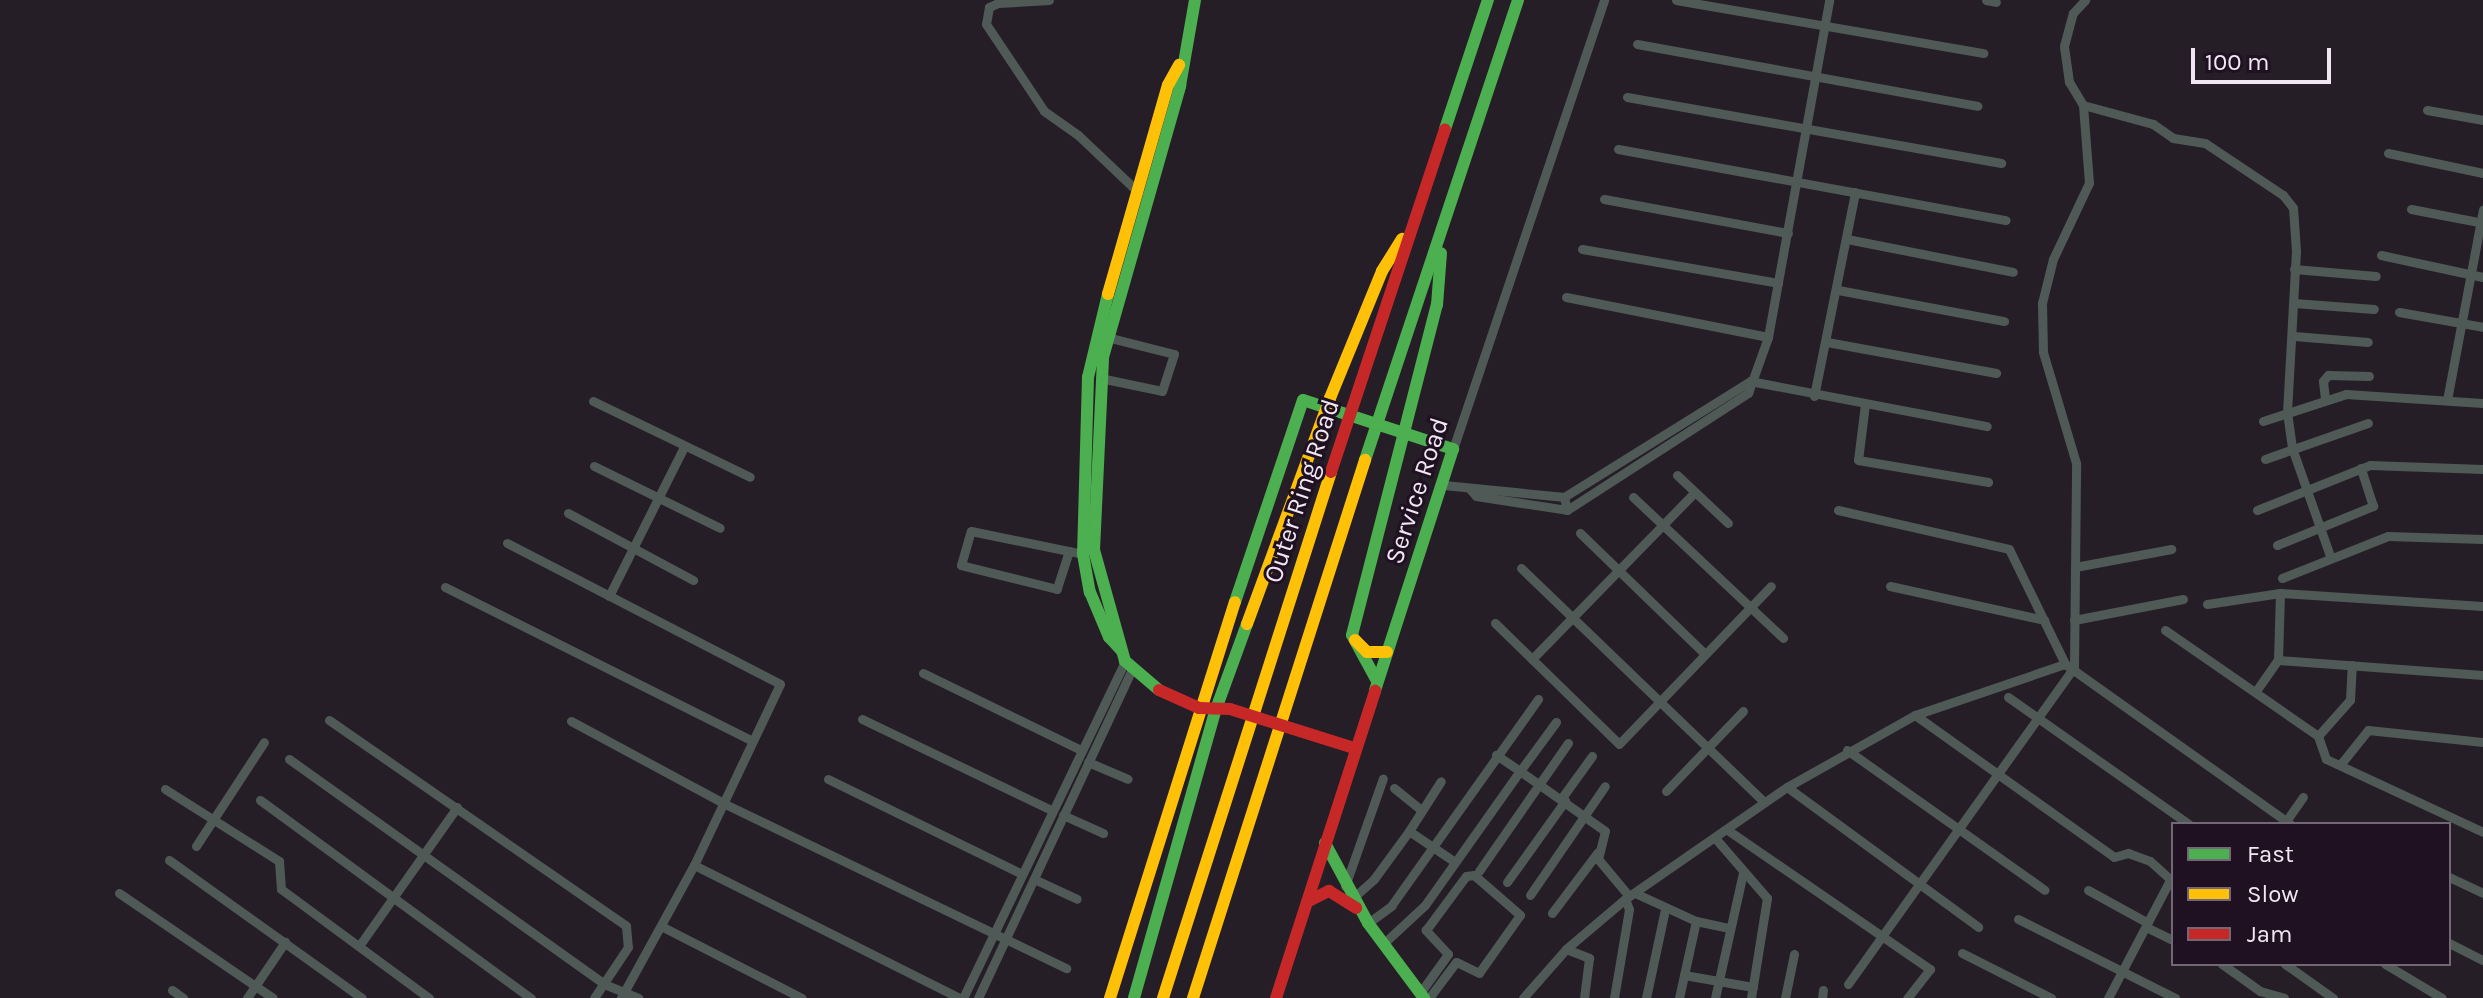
<!DOCTYPE html>
<html>
<head>
<meta charset="utf-8">
<style>
  body { margin:0 }
  #map { position:relative; width:2483px; height:998px; overflow:hidden; background:#261e27; font-family:Karla,sans-serif }
  div>[style] { position:absolute }
  [style*='--x'] { left:calc(var(--x)*1px); top:calc(var(--y)*1px); width:calc(var(--w)*1px); rotate:calc(var(--a)*1deg) }
  .street>* { height:9px; margin:-4.5px; padding:0 4.5px; transform-origin:4.5px; border-radius:4.5px; background:#4f5a56 }
  .fast>* { height:12px; margin:-6px; padding:0 6px; transform-origin:6px; border-radius:6px; background:#4caf50 }
  .slow>* { height:12px; margin:-6px; padding:0 6px; transform-origin:6px; border-radius:6px; background:#ffc107 }
  .jam>* { height:12px; margin:-6px; padding:0 6px; transform-origin:6px; border-radius:6px; background:#c62828 }
  span { translate:-50% -50%; white-space:nowrap; text-align:center; line-height:1.15; -webkit-text-stroke:6px #1f1121; paint-order:stroke }
  .street-label { font-size:26px; color:#f1e7f2 }
  .legend { position:absolute; left:2171px; top:822px; width:280px; height:144px; box-sizing:border-box; background:#1f1121; border:2px solid #736775; margin:0; padding:10px 14px; list-style:none; font-size:24px; color:#f1e7f2 }
  .legend li { display:flex; align-items:center; gap:16px; height:40px }
  .legend b { width:40px; border:2px solid #736775 }
  .scale { position:absolute; left:2191px; top:48px; width:140px; height:36px; box-sizing:border-box; border:4px solid #f1e7f2; border-top:0; padding-left:10px; font-size:24px; line-height:28px; white-space:nowrap; color:#f1e7f2; -webkit-text-stroke:6px #1f1121; paint-order:stroke }
</style>
</head>
<body>
<div id="map">
  <div class="street">
    <div style="--x:1049;--y:0;--w:51;--a:176.6"></div>
    <div style="--x:998;--y:3;--w:10;--a:156"></div>
    <div style="--x:989;--y:7;--w:17;--a:100"></div>
    <div style="--x:986;--y:24;--w:105;--a:56.3"></div>
    <div style="--x:1044;--y:111;--w:42;--a:35.2"></div>
    <div style="--x:1078;--y:135;--w:83;--a:43.5"></div>
    <div style="--x:1676;--y:0;--w:312;--a:9.8"></div>
    <div style="--x:1986;--y:0;--w:10;--a:11"></div>
    <div style="--x:1637;--y:44;--w:346;--a:10.3"></div>
    <div style="--x:1627;--y:97;--w:380;--a:10"></div>
    <div style="--x:2083;--y:105;--w:73;--a:15.2"></div>
    <div style="--x:2153;--y:124;--w:24;--a:35"></div>
    <div style="--x:2173;--y:138;--w:32;--a:9"></div>
    <div style="--x:2205;--y:143;--w:94;--a:33.7"></div>
    <div style="--x:2283;--y:195;--w:16;--a:52"></div>
    <div style="--x:2293;--y:208;--w:43;--a:86"></div>
    <div style="--x:2296;--y:251;--w:161;--a:93.2"></div>
    <div style="--x:2287;--y:412;--w:36;--a:82"></div>
    <div style="--x:2292;--y:448;--w:114;--a:70.6"></div>
    <div style="--x:2427;--y:110;--w:57;--a:10.1"></div>
    <div style="--x:1618;--y:149;--w:394;--a:10.4"></div>
    <div style="--x:2388;--y:153;--w:97;--a:11.9"></div>
    <div style="--x:1604;--y:199;--w:187;--a:10.5"></div>
    <div style="--x:2411;--y:209;--w:73;--a:11"></div>
    <div style="--x:1847;--y:239;--w:169;--a:11.2"></div>
    <div style="--x:1582;--y:249;--w:199;--a:9.8"></div>
    <div style="--x:2381;--y:255;--w:104;--a:12.2"></div>
    <div style="--x:2294;--y:269;--w:82;--a:4.9"></div>
    <div style="--x:1838;--y:290;--w:169;--a:10.6"></div>
    <div style="--x:1566;--y:297;--w:206;--a:11.2"></div>
    <div style="--x:2294;--y:303;--w:80;--a:4.3"></div>
    <div style="--x:2399;--y:312;--w:85;--a:10.1"></div>
    <div style="--x:2294;--y:336;--w:74;--a:4.6"></div>
    <div style="--x:1827;--y:342;--w:172;--a:10.4"></div>
    <div style="--x:1100;--y:378;--w:63;--a:11.8"></div>
    <div style="--x:1162;--y:391;--w:39;--a:-72"></div>
    <div style="--x:1174;--y:354;--w:69;--a:-165.8"></div>
    <div style="--x:1814;--y:396;--w:208;--a:-78.6"></div>
    <div style="--x:2325;--y:398;--w:17;--a:-97"></div>
    <div style="--x:2323;--y:381;--w:8;--a:-50"></div>
    <div style="--x:2328;--y:375;--w:41;--a:1.4"></div>
    <div style="--x:2447;--y:400;--w:194;--a:-79.3"></div>
    <div style="--x:593;--y:401;--w:174;--a:25.8"></div>
    <div style="--x:1865;--y:404;--w:56;--a:97.1"></div>
    <div style="--x:1858;--y:460;--w:132;--a:9.6"></div>
    <div style="--x:2263;--y:421;--w:87;--a:-18"></div>
    <div style="--x:2346;--y:394;--w:137;--a:3.8"></div>
    <div style="--x:1453;--y:449;--w:474;--a:-71.4"></div>
    <div style="--x:2265;--y:459;--w:109;--a:-19.3"></div>
    <div style="--x:594;--y:466;--w:140;--a:26.2"></div>
    <div style="--x:1677;--y:475;--w:70;--a:43.3"></div>
    <div style="--x:1444;--y:485;--w:121;--a:5.7"></div>
    <div style="--x:1564;--y:497;--w:219;--a:-31.9"></div>
    <div style="--x:1750;--y:381;--w:241;--a:10.8"></div>
    <div style="--x:1470;--y:489;--w:9;--a:49"></div>
    <div style="--x:1476;--y:496;--w:92;--a:8.7"></div>
    <div style="--x:1567;--y:510;--w:13;--a:-103"></div>
    <div style="--x:1633;--y:497;--w:206;--a:43.2"></div>
    <div style="--x:1567;--y:510;--w:216;--a:-32.9"></div>
    <div style="--x:1748;--y:393;--w:59;--a:-70.3"></div>
    <div style="--x:1768;--y:337;--w:342;--a:-79.7"></div>
    <div style="--x:1838;--y:510;--w:175;--a:12.8"></div>
    <div style="--x:2009;--y:549;--w:128;--a:64"></div>
    <div style="--x:2257;--y:510;--w:122;--a:-21.7"></div>
    <div style="--x:2370;--y:465;--w:113;--a:2"></div>
    <div style="--x:568;--y:513;--w:142;--a:28.2"></div>
    <div style="--x:1580;--y:533;--w:174;--a:44.1"></div>
    <div style="--x:507;--y:543;--w:307;--a:27.3"></div>
    <div style="--x:780;--y:684;--w:200;--a:115.4"></div>
    <div style="--x:694;--y:865;--w:152;--a:118.8"></div>
    <div style="--x:2277;--y:545;--w:104;--a:-22.1"></div>
    <div style="--x:2373;--y:506;--w:40;--a:-108"></div>
    <div style="--x:1069;--y:551;--w:40;--a:108"></div>
    <div style="--x:1057;--y:589;--w:99;--a:-166"></div>
    <div style="--x:961;--y:565;--w:35;--a:-74"></div>
    <div style="--x:971;--y:531;--w:114;--a:11.6"></div>
    <div style="--x:2075;--y:567;--w:98;--a:-10.6"></div>
    <div style="--x:1521;--y:568;--w:337;--a:43.9"></div>
    <div style="--x:2282;--y:578;--w:114;--a:-21.6"></div>
    <div style="--x:2388;--y:536;--w:95;--a:1.8"></div>
    <div style="--x:1890;--y:586;--w:158;--a:12.4"></div>
    <div style="--x:445;--y:587;--w:343;--a:26.6"></div>
    <div style="--x:609;--y:596;--w:167;--a:-63.3"></div>
    <div style="--x:2207;--y:604;--w:74;--a:-8.6"></div>
    <div style="--x:2280;--y:593;--w:203;--a:3.7"></div>
    <div style="--x:2074;--y:620;--w:111;--a:-10.9"></div>
    <div style="--x:1495;--y:623;--w:173;--a:44.3"></div>
    <div style="--x:1619;--y:744;--w:219;--a:-46.1"></div>
    <div style="--x:2165;--y:630;--w:186;--a:34.7"></div>
    <div style="--x:2318;--y:736;--w:24;--a:71"></div>
    <div style="--x:2326;--y:759;--w:173;--a:24.9"></div>
    <div style="--x:1532;--y:659;--w:233;--a:-45.7"></div>
    <div style="--x:2278;--y:660;--w:206;--a:4.2"></div>
    <div style="--x:923;--y:673;--w:174;--a:26"></div>
    <div style="--x:2256;--y:691;--w:38;--a:-55"></div>
    <div style="--x:2278;--y:660;--w:67;--a:-88.3"></div>
    <div style="--x:2008;--y:697;--w:221;--a:35.1"></div>
    <div style="--x:1915;--y:715;--w:244;--a:35.5"></div>
    <div style="--x:2114;--y:857;--w:15;--a:-16"></div>
    <div style="--x:2128;--y:853;--w:23;--a:20"></div>
    <div style="--x:2150;--y:861;--w:31;--a:42"></div>
    <div style="--x:862;--y:719;--w:210;--a:25.7"></div>
    <div style="--x:329;--y:720;--w:361;--a:34.7"></div>
    <div style="--x:626;--y:926;--w:21;--a:85"></div>
    <div style="--x:628;--y:947;--w:61;--a:123.7"></div>
    <div style="--x:571;--y:721;--w:173;--a:28.3"></div>
    <div style="--x:723;--y:803;--w:381;--a:25.7"></div>
    <div style="--x:1556;--y:722;--w:61;--a:126.3"></div>
    <div style="--x:1520;--y:771;--w:104;--a:35.2"></div>
    <div style="--x:1605;--y:831;--w:29;--a:104"></div>
    <div style="--x:1598;--y:859;--w:48;--a:50"></div>
    <div style="--x:2318;--y:736;--w:48;--a:-48.4"></div>
    <div style="--x:2350;--y:700;--w:35;--a:-87"></div>
    <div style="--x:1847;--y:750;--w:242;--a:35.3"></div>
    <div style="--x:289;--y:759;--w:387;--a:35.5"></div>
    <div style="--x:604;--y:984;--w:37;--a:22"></div>
    <div style="--x:1088;--y:762;--w:43;--a:23"></div>
    <div style="--x:2340;--y:765;--w:45;--a:-51.3"></div>
    <div style="--x:2368;--y:730;--w:116;--a:6"></div>
    <div style="--x:828;--y:779;--w:216;--a:26.1"></div>
    <div style="--x:1787;--y:787;--w:237;--a:36.2"></div>
    <div style="--x:1394;--y:788;--w:35;--a:39"></div>
    <div style="--x:165;--y:789;--w:135;--a:32.3"></div>
    <div style="--x:279;--y:861;--w:28;--a:86"></div>
    <div style="--x:281;--y:889;--w:184;--a:36.4"></div>
    <div style="--x:1666;--y:791;--w:111;--a:-46.1"></div>
    <div style="--x:1561;--y:799;--w:53;--a:-54.2"></div>
    <div style="--x:260;--y:800;--w:336;--a:36.2"></div>
    <div style="--x:1063;--y:815;--w:44;--a:24.2"></div>
    <div style="--x:2284;--y:824;--w:33;--a:-55"></div>
    <div style="--x:1409;--y:831;--w:59;--a:-57.4"></div>
    <div style="--x:1729;--y:831;--w:244;--a:34.5"></div>
    <div style="--x:1930;--y:969;--w:37;--a:128"></div>
    <div style="--x:1716;--y:839;--w:78;--a:49.2"></div>
    <div style="--x:1767;--y:898;--w:101;--a:99.1"></div>
    <div style="--x:196;--y:846;--w:124;--a:-56.8"></div>
    <div style="--x:169;--y:860;--w:237;--a:35.6"></div>
    <div style="--x:694;--y:865;--w:297;--a:26.6"></div>
    <div style="--x:1479;--y:871;--w:156;--a:-55.2"></div>
    <div style="--x:2449;--y:877;--w:38;--a:25"></div>
    <div style="--x:1034;--y:879;--w:47;--a:24.9"></div>
    <div style="--x:1507;--y:882;--w:100;--a:-54.4"></div>
    <div style="--x:1345;--y:886;--w:114;--a:-70.6"></div>
    <div style="--x:2088;--y:890;--w:68;--a:28.8"></div>
    <div style="--x:119;--y:893;--w:186;--a:34.3"></div>
    <div style="--x:1635;--y:893;--w:67;--a:24.7"></div>
    <div style="--x:1696;--y:921;--w:33;--a:12"></div>
    <div style="--x:1530;--y:895;--w:132;--a:-55.5"></div>
    <div style="--x:1353;--y:898;--w:28;--a:-42"></div>
    <div style="--x:1374;--y:879;--w:59;--a:-53.9"></div>
    <div style="--x:1409;--y:831;--w:55;--a:34"></div>
    <div style="--x:1552;--y:913;--w:76;--a:-53"></div>
    <div style="--x:2018;--y:919;--w:176;--a:26.7"></div>
    <div style="--x:1368;--y:923;--w:29;--a:-36"></div>
    <div style="--x:1391;--y:906;--w:254;--a:-54.6"></div>
    <div style="--x:661;--y:926;--w:158;--a:27.1"></div>
    <div style="--x:2146;--y:927;--w:30;--a:26"></div>
    <div style="--x:2449;--y:943;--w:38;--a:27"></div>
    <div style="--x:1383;--y:944;--w:57;--a:-42.9"></div>
    <div style="--x:1425;--y:905;--w:164;--a:-54.7"></div>
    <div style="--x:1520;--y:771;--w:29;--a:-146"></div>
    <div style="--x:359;--y:946;--w:170;--a:-54.8"></div>
    <div style="--x:1566;--y:949;--w:25;--a:21"></div>
    <div style="--x:1589;--y:958;--w:40;--a:97.1"></div>
    <div style="--x:1962;--y:953;--w:100;--a:26.8"></div>
    <div style="--x:2222;--y:964;--w:47;--a:35.4"></div>
    <div style="--x:2260;--y:991;--w:25;--a:16"></div>
    <div style="--x:2285;--y:964;--w:59;--a:35.3"></div>
    <div style="--x:2385;--y:964;--w:66;--a:30.8"></div>
    <div style="--x:1684;--y:975;--w:70;--a:9.9"></div>
    <div style="--x:1848;--y:984;--w:389;--a:-54.5"></div>
    <div style="--x:2074;--y:667;--w:204;--a:-89.4"></div>
    <div style="--x:2076;--y:463;--w:116;--a:-106.6"></div>
    <div style="--x:2043;--y:352;--w:49;--a:-91.2"></div>
    <div style="--x:2042;--y:303;--w:45;--a:-76"></div>
    <div style="--x:2053;--y:259;--w:84;--a:-64.7"></div>
    <div style="--x:2089;--y:183;--w:78;--a:-94.4"></div>
    <div style="--x:2083;--y:105;--w:27;--a:-121"></div>
    <div style="--x:2069;--y:82;--w:36;--a:-98"></div>
    <div style="--x:2064;--y:46;--w:34;--a:-75"></div>
    <div style="--x:2073;--y:13;--w:18;--a:-47"></div>
    <div style="--x:172;--y:990;--w:14;--a:36"></div>
    <div style="--x:1420;--y:993;--w:48;--a:-54.3"></div>
    <div style="--x:1448;--y:954;--w:33;--a:-133"></div>
    <div style="--x:1426;--y:930;--w:67;--a:-53.5"></div>
    <div style="--x:1466;--y:876;--w:8;--a:-7"></div>
    <div style="--x:1474;--y:875;--w:61;--a:41"></div>
    <div style="--x:1520;--y:915;--w:71;--a:125.3"></div>
    <div style="--x:1479;--y:973;--w:25;--a:-154"></div>
    <div style="--x:1456;--y:962;--w:45;--a:126.9"></div>
    <div style="--x:247;--y:998;--w:68;--a:-55.8"></div>
    <div style="--x:963;--y:998;--w:374;--a:-64.3"></div>
    <div style="--x:978;--y:998;--w:361;--a:-64.9"></div>
    <div style="--x:1523;--y:998;--w:65;--a:-48.7"></div>
    <div style="--x:1566;--y:949;--w:77;--a:-40.3"></div>
    <div style="--x:1625;--y:899;--w:197;--a:-34.7"></div>
    <div style="--x:1787;--y:787;--w:147;--a:-29.4"></div>
    <div style="--x:1915;--y:715;--w:158;--a:-18.8"></div>
    <div style="--x:2065;--y:664;--w:276;--a:35.4"></div>
    <div style="--x:1614;--y:998;--w:90;--a:-80.4"></div>
    <div style="--x:1629;--y:909;--w:11;--a:-112"></div>
    <div style="--x:1646;--y:998;--w:91;--a:-77.9"></div>
    <div style="--x:1679;--y:998;--w:79;--a:-77.6"></div>
    <div style="--x:1715;--y:998;--w:128;--a:-77.4"></div>
    <div style="--x:1785;--y:998;--w:45;--a:-78.4"></div>
    <div style="--x:1822;--y:998;--w:8;--a:-83"></div>
    <div style="--x:2108;--y:998;--w:133;--a:-62.3"></div>
  </div>
  <div class="fast">
    <div style="--x:1445;--y:129;--w:136;--a:-71.6"></div>
    <div style="--x:1108;--y:294;--w:85;--a:103.5"></div>
    <div style="--x:1088;--y:377;--w:177;--a:91.6"></div>
    <div style="--x:1083;--y:554;--w:39;--a:80"></div>
    <div style="--x:1090;--y:592;--w:49;--a:67.1"></div>
    <div style="--x:1109;--y:637;--w:18;--a:47"></div>
    <div style="--x:1365;--y:460;--w:485;--a:-71.6"></div>
    <div style="--x:1235;--y:602;--w:213;--a:-71.4"></div>
    <div style="--x:1303;--y:400;--w:158;--a:18.1"></div>
    <div style="--x:1453;--y:449;--w:254;--a:107.9"></div>
    <div style="--x:1377;--y:681;--w:52;--a:-118.5"></div>
    <div style="--x:1352;--y:635;--w:341;--a:-75.6"></div>
    <div style="--x:1437;--y:305;--w:52;--a:-85.6"></div>
    <div style="--x:1159;--y:690;--w:45;--a:-139.5"></div>
    <div style="--x:1125;--y:661;--w:115;--a:-105.6"></div>
    <div style="--x:1094;--y:550;--w:193;--a:-87.3"></div>
    <div style="--x:1103;--y:357;--w:282;--a:-74.1"></div>
    <div style="--x:1180;--y:86;--w:87;--a:-80.1"></div>
    <div style="--x:1325;--y:843;--w:91;--a:61.7"></div>
    <div style="--x:1368;--y:923;--w:94;--a:53.3"></div>
    <div style="--x:1134;--y:998;--w:300;--a:-74.2"></div>
    <div style="--x:1216;--y:709;--w:90;--a:-70"></div>
  </div>
  <div class="slow">
    <div style="--x:1108;--y:294;--w:217;--a:-74"></div>
    <div style="--x:1168;--y:85;--w:23;--a:-61"></div>
    <div style="--x:1247;--y:624;--w:241;--a:-69.8"></div>
    <div style="--x:1330;--y:398;--w:137;--a:-67.7"></div>
    <div style="--x:1382;--y:271;--w:38;--a:-58"></div>
    <div style="--x:1355;--y:640;--w:17;--a:45"></div>
    <div style="--x:1367;--y:652;--w:20;--a:0"></div>
    <div style="--x:1110;--y:998;--w:415;--a:-72.5"></div>
    <div style="--x:1163;--y:998;--w:552;--a:-72.29"></div>
    <div style="--x:1193;--y:998;--w:565;--a:-72.27"></div>
  </div>
  <div class="jam">
    <div style="--x:1331;--y:472;--w:361;--a:-71.6"></div>
    <div style="--x:1159;--y:690;--w:44;--a:24.2"></div>
    <div style="--x:1199;--y:708;--w:31;--a:2"></div>
    <div style="--x:1230;--y:709;--w:130;--a:17.5"></div>
    <div style="--x:1307;--y:902;--w:25;--a:-27"></div>
    <div style="--x:1329;--y:891;--w:32;--a:32"></div>
    <div style="--x:1276;--y:998;--w:323;--a:-72.1"></div>
  </div>
  <div class="street-label">
    <span style="left:1302px;top:491px;rotate:-72deg">Outer Ring Road</span>
    <span style="left:1417px;top:491px;rotate:-72deg">Service Road</span>
  </div>
  <ul class="legend">
  <li><b style="height:10px;background:#4caf50"></b>Fast</li>
  <li><b style="height:10px;background:#ffc107"></b>Slow</li>
  <li><b style="height:10px;background:#c62828"></b>Jam</li>
  </ul>
  <div class="scale">100 m</div>
</div>
</body>
</html>
